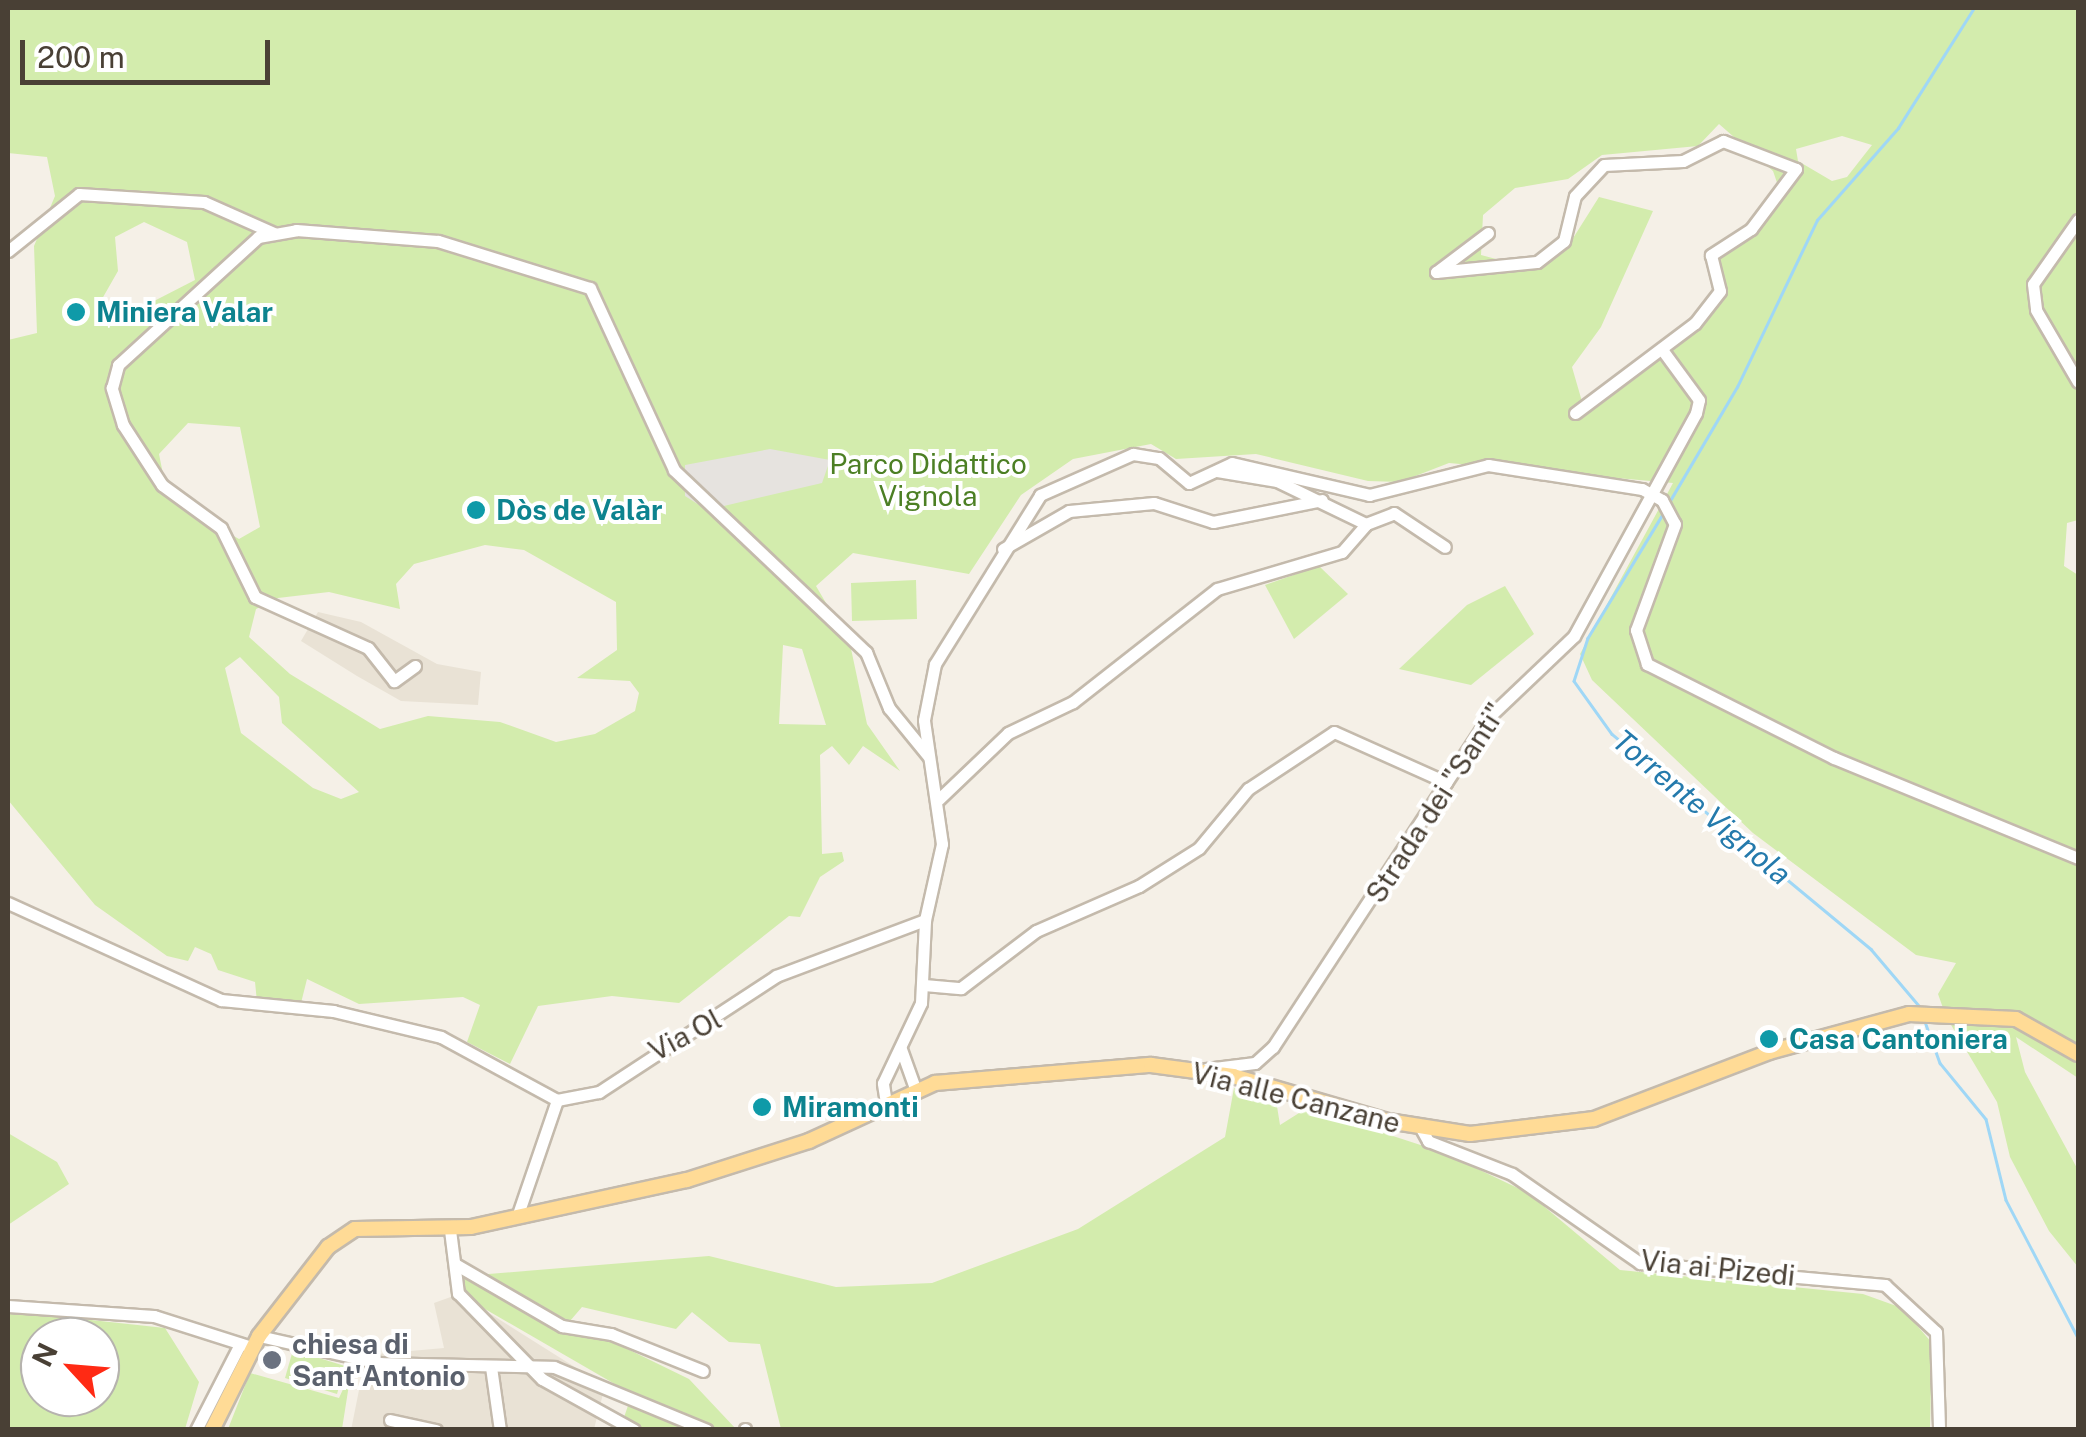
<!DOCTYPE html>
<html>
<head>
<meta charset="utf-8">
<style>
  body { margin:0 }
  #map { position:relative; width:2086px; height:1437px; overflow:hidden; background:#f5f0e7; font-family:"Public Sans",sans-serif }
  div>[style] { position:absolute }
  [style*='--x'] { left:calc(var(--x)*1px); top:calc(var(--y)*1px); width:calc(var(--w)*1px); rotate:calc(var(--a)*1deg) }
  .residential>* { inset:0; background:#e9e2d5 }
  .green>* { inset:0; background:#d3ecad }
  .parking>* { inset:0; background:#e6e3df }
  .stream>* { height:2.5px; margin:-1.25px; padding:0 1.25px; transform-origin:1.25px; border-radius:1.25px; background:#9fd7f6 }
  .roads { filter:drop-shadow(2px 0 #c4baac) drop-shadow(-2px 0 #c4baac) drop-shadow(0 2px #c4baac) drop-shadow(0 -2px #c4baac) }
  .minor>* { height:11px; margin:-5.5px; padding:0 5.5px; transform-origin:5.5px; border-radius:5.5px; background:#fff }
  .major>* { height:14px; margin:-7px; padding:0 7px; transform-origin:7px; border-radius:7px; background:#ffdb96 }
  .dots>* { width:28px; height:28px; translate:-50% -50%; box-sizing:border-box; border:5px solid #fff; border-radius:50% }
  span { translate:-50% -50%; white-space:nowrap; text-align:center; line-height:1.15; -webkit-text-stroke:8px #fff; paint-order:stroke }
  .culture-label { font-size:28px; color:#0d838f; font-weight:700 }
  .left { translate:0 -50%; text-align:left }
  .park-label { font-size:28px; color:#4c7f24 }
  .street-label { font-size:28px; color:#494035 }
  .worship-label { font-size:28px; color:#5b616d; font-weight:700 }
  .water-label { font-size:30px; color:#247aac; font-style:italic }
  .frame { position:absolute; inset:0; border:10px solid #494035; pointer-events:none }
  .north { position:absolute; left:20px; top:1317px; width:100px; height:100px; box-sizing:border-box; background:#fff; border:2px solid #b6b3ae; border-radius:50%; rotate:296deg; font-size:28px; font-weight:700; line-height:40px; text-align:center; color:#494035 }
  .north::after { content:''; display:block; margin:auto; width:35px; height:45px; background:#ff2a14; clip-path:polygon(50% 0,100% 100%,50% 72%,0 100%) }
  .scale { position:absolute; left:20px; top:40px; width:250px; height:45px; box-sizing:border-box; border:5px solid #494035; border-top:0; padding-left:12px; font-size:30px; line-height:35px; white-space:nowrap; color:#494035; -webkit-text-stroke:8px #fff; paint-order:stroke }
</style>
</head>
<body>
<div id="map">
  <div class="residential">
    <div style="clip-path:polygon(318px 612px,361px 622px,437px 664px,481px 672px,478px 705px,401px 701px,357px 676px,301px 641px)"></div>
    <div style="clip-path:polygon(459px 1294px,605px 1386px,594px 1429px,351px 1430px,366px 1355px,444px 1348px,434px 1303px)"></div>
  </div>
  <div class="green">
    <div style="clip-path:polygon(evenodd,8px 8px,2078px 8px,2078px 520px,2067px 523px,2064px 566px,2078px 575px,2078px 1052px,2017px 1016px,1943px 1008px,1938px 994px,1956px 963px,1916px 955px,1753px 833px,1592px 680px,1580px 654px,1673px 483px,1449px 463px,1400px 482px,1368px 481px,1256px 454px,1176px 459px,1151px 444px,1073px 459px,1021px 495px,969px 574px,853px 553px,816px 586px,850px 644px,867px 724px,900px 771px,863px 746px,849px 765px,832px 746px,820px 755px,822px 854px,842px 852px,844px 861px,820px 877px,800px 917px,789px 916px,679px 1003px,612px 996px,538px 1006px,510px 1064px,467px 1042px,480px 1005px,463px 997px,359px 1004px,307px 979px,300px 1007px,257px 1002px,255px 982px,218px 970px,211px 954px,195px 947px,188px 961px,167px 956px,95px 905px,8px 800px,8px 340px,37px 333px,34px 246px,55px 196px,47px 157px,8px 153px,8px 8px,1719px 124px,1773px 171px,1781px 194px,1762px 224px,1719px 254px,1716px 297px,1583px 405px,1572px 367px,1601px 327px,1653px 211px,1599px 197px,1570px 243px,1533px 269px,1481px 255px,1483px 215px,1515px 188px,1568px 179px,1602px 155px,1698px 146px,1719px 124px,8px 8px,1842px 136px,1872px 145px,1847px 177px,1832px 181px,1798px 161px,1796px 149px,1842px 136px,8px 8px,144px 222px,187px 242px,195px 280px,119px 319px,102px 299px,118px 271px,115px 237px,144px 222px,8px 8px,188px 423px,240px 427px,260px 527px,239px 539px,168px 499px,159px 454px,188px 423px,8px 8px,485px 545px,524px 550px,616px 602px,617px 650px,577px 678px,630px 681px,639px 693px,635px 711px,595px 734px,556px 742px,500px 722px,428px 716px,380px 729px,290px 674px,249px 637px,256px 609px,278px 598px,329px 592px,400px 609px,396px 584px,414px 564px,485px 545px,8px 8px,783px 645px,802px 649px,826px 725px,779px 724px,783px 645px,8px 8px,240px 657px,279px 697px,282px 723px,359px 792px,341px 799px,313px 788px,241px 733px,225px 668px,240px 657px)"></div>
    <div style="clip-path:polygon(1319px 566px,1348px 594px,1294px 639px,1265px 585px)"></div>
    <div style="clip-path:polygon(916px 580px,917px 619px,852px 621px,851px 583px)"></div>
    <div style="clip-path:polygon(1505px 586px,1534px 634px,1471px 685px,1399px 669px,1467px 605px)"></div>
    <div style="clip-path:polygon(1944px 1013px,2015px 1021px,2078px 1058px,2078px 1078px,2016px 1037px,2025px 1072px,2078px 1170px,2078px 1267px,2049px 1231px,2010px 1157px,1997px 1102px)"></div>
    <div style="clip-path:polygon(1234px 1088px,1276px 1100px,1280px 1125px,1307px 1108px,1442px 1152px,1528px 1193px,1620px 1270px,1863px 1294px,1902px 1308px,1932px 1343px,1930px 1429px,781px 1429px,760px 1344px,729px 1342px,692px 1312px,676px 1329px,582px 1307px,570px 1321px,689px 1379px,736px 1429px,620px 1429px,632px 1394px,459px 1294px,464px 1276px,709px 1256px,836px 1287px,932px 1283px,1078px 1229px,1225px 1137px)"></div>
    <div style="clip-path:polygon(8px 1133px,57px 1162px,69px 1184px,8px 1225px)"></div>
    <div style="clip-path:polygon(evenodd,8px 1311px,165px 1328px,199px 1382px,185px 1429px,8px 1430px,8px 1311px,40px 1337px,100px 1337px,100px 1397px,40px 1397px,40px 1337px)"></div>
    <div style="clip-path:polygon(293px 1350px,345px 1366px,337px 1394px,285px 1378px)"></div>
    <div style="clip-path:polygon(351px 1372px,342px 1429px,228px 1429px,250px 1373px,339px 1398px)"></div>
  </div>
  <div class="parking">
    <div style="clip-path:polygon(770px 449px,830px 460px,822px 483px,707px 510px,685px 496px,685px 465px)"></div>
  </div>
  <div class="stream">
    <div style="--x:1668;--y:504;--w:136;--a:-59.5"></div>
    <div style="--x:1737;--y:387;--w:185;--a:-64.4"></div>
    <div style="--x:1817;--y:220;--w:123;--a:-48.6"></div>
    <div style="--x:1898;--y:128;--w:142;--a:-57.7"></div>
    <div style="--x:1665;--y:511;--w:149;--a:121.2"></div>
    <div style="--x:1588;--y:638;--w:45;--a:108"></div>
    <div style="--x:1574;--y:681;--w:65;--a:54.4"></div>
    <div style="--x:1612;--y:734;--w:337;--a:39.7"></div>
    <div style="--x:1871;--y:949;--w:76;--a:49.8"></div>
    <div style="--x:1924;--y:1019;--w:47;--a:70"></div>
    <div style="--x:1940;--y:1063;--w:72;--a:50.6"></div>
    <div style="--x:1986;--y:1119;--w:83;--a:76.1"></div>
    <div style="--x:2006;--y:1200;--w:156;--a:62.4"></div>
  </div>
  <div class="roads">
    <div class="minor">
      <div style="--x:2078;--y:220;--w:78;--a:125.1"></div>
      <div style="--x:2033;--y:284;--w:26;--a:83"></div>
      <div style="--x:2036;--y:310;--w:83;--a:59.7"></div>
      <div style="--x:1488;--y:233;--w:65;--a:143.1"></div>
      <div style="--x:1436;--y:272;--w:101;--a:-5.7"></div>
      <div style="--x:1537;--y:262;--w:34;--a:-38"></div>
      <div style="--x:1564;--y:241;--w:46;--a:-76.3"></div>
      <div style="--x:1575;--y:196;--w:42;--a:-46.9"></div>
      <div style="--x:1604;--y:165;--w:79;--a:-2.9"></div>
      <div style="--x:1683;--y:161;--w:45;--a:-26.6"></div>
      <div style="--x:1723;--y:141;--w:78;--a:21"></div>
      <div style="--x:1796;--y:169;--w:75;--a:126.9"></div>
      <div style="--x:1751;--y:229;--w:48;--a:147"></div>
      <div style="--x:1711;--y:255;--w:37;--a:76"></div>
      <div style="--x:1720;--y:291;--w:41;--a:128"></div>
      <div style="--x:1695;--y:323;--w:150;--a:143.1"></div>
      <div style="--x:8;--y:251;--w:91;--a:-38.8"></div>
      <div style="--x:79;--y:194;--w:125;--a:3.7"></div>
      <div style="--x:204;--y:202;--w:77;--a:23.9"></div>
      <div style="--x:1217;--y:471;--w:61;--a:9.5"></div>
      <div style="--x:1277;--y:481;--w:99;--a:25.8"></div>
      <div style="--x:1003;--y:549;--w:76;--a:-29.9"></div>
      <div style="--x:1069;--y:511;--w:85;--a:-5.4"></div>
      <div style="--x:1154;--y:503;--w:62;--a:17.9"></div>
      <div style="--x:1213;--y:522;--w:111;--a:-11.4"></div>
      <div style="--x:415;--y:666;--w:26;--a:144"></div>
      <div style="--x:394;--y:681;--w:42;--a:-128.2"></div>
      <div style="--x:368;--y:648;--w:124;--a:-155.7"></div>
      <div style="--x:255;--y:597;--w:77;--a:-116.2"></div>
      <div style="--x:221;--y:528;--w:73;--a:-143.9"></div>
      <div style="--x:162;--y:485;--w:72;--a:-123"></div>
      <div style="--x:123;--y:425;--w:39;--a:-107"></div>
      <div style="--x:112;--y:388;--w:24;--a:-75"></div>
      <div style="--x:118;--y:365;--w:190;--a:-42.4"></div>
      <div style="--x:258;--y:237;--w:39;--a:-10"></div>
      <div style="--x:296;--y:230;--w:142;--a:4.4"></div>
      <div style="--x:438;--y:241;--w:159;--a:17.2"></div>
      <div style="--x:590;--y:288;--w:200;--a:65.2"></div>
      <div style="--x:674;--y:470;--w:265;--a:43.5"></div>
      <div style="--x:866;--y:652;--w:61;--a:67.7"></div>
      <div style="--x:889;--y:708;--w:63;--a:50.8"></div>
      <div style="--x:939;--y:799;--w:95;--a:-43.7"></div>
      <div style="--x:1008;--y:733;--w:72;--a:-25.5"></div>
      <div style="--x:1073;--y:702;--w:183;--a:-38.1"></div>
      <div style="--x:1217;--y:589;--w:130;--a:-16.5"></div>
      <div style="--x:1342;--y:552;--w:37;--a:-49"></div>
      <div style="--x:1366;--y:524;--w:30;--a:-21"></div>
      <div style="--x:1394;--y:513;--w:61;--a:33.7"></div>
      <div style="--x:8;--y:903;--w:234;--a:24.5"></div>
      <div style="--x:221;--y:1000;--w:113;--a:5.6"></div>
      <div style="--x:333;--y:1011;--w:111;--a:13.5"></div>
      <div style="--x:441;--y:1037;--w:132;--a:28.5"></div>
      <div style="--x:924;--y:985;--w:37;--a:5"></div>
      <div style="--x:961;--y:988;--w:94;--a:-37.2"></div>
      <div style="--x:1036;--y:931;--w:112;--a:-23.6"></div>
      <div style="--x:1139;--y:886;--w:71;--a:-32.3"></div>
      <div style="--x:1199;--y:848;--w:77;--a:-50.3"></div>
      <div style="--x:1248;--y:789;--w:103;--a:-33.5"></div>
      <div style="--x:1334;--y:732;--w:123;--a:24.1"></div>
      <div style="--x:901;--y:1049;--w:45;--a:70.3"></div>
      <div style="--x:1206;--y:1069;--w:49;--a:-7"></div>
      <div style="--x:1255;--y:1063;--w:24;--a:-42"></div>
      <div style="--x:1273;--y:1047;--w:394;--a:-56.8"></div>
      <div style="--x:1489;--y:717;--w:117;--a:-43.6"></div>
      <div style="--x:1574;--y:636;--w:254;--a:-61.3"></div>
      <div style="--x:1696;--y:413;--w:13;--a:-77"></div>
      <div style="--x:1699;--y:400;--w:61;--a:-126.3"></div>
      <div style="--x:886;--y:1103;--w:20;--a:-99"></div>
      <div style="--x:883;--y:1083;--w:89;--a:-64.6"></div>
      <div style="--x:921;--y:1003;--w:83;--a:-87.2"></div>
      <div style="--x:925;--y:920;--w:78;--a:-77.4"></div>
      <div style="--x:942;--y:844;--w:125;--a:-98.3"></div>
      <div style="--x:924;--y:720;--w:57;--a:-78.9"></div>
      <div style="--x:935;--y:664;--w:199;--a:-58.1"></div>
      <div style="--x:1040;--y:495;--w:102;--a:-23.8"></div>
      <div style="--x:1133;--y:454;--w:26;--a:9"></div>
      <div style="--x:1159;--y:458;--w:39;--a:40"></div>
      <div style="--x:1189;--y:483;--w:47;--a:-24.9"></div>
      <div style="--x:1232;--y:463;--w:141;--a:13.1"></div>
      <div style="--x:1369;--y:495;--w:123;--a:-14.1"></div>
      <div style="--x:1488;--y:465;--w:156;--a:8.9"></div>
      <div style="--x:1642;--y:489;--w:23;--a:29"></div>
      <div style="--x:1662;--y:500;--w:27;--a:62"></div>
      <div style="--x:1675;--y:524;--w:113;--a:110.2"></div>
      <div style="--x:1636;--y:630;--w:36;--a:72"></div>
      <div style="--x:1647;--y:664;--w:209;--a:26.7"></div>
      <div style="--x:1834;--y:758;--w:264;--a:22.3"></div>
      <div style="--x:1422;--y:1130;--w:13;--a:61"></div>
      <div style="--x:1428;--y:1141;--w:90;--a:21.4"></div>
      <div style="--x:1512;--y:1174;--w:156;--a:34.8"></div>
      <div style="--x:1640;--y:1263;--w:246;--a:5.1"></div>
      <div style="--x:1885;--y:1285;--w:69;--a:42.7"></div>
      <div style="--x:1936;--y:1332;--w:98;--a:88.2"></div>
      <div style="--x:517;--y:1217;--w:124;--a:-71.1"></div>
      <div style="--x:557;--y:1100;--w:43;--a:-10.8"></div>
      <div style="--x:599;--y:1092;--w:212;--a:-33.2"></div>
      <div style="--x:776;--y:976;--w:159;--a:-20.6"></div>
      <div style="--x:450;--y:1230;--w:64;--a:82.8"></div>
      <div style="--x:458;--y:1293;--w:120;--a:45.7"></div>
      <div style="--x:542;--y:1379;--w:105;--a:29"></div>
      <div style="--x:455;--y:1264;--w:124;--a:30.1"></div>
      <div style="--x:562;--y:1326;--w:50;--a:9.3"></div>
      <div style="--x:611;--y:1334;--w:99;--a:21.9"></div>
      <div style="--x:8;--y:1306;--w:146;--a:3.9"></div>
      <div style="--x:154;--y:1316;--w:103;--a:17.6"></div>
      <div style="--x:259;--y:1336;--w:124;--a:12.6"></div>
      <div style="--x:380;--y:1363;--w:174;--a:1.3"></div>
      <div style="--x:554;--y:1367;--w:165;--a:22.4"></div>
      <div style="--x:491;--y:1367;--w:64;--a:81.9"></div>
      <div style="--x:390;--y:1420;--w:47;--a:12.3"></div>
      <div style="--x:745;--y:1429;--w:1;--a:90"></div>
      <div style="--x:196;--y:1430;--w:97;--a:-62.9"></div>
    </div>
    <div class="major">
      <div style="--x:212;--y:1430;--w:105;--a:-63.4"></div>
      <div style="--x:259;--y:1336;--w:113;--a:-52.2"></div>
      <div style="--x:328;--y:1247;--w:32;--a:-34"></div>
      <div style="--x:355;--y:1229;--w:116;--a:-1"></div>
      <div style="--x:471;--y:1227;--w:221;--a:-12.3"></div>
      <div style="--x:687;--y:1180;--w:128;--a:-17.7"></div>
      <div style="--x:809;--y:1141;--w:139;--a:-24.7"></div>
      <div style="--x:935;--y:1083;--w:217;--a:-4.8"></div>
      <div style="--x:1151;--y:1065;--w:83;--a:7.6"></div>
      <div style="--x:1233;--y:1076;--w:161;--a:16.2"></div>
      <div style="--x:1388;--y:1121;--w:83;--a:9"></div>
      <div style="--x:1470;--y:1134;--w:125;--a:-6.9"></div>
      <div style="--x:1594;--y:1119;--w:187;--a:-20.9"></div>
      <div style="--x:1769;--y:1052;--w:145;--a:-15.2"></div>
      <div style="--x:1909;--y:1014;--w:107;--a:2.7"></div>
      <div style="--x:2016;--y:1019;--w:71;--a:29.4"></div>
    </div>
  </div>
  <div class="dots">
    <div style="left:76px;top:312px;background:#0f9aa8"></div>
    <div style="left:476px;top:510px;background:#0f9aa8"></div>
    <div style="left:1769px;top:1039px;background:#0f9aa8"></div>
    <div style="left:762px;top:1107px;background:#0f9aa8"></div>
    <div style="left:272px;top:1360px;background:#6b7280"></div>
  </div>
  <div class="culture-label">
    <span class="left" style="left:96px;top:312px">Miniera Valar</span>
    <span class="left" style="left:496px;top:510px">Dòs de Valàr</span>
    <span class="left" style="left:1789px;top:1039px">Casa Cantoniera</span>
    <span class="left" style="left:782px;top:1107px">Miramonti</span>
  </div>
  <div class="park-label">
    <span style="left:928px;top:480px">Parco Didattico<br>Vignola</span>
  </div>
  <div class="street-label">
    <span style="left:1436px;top:803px;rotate:-57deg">Strada dei "Santi"</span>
    <span style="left:685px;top:1035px;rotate:-28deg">Via Ol</span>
    <span style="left:1296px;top:1098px;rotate:14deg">Via alle Canzane</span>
    <span style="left:1718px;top:1268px;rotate:6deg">Via ai Pizedi</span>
  </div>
  <div class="worship-label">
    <span class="left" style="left:292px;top:1360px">chiesa di<br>Sant'Antonio</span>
  </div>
  <div class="water-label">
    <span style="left:1702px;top:807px;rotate:40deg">Torrente Vignola</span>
  </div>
  <div class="frame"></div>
  <div class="north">N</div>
  <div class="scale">200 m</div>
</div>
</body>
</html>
